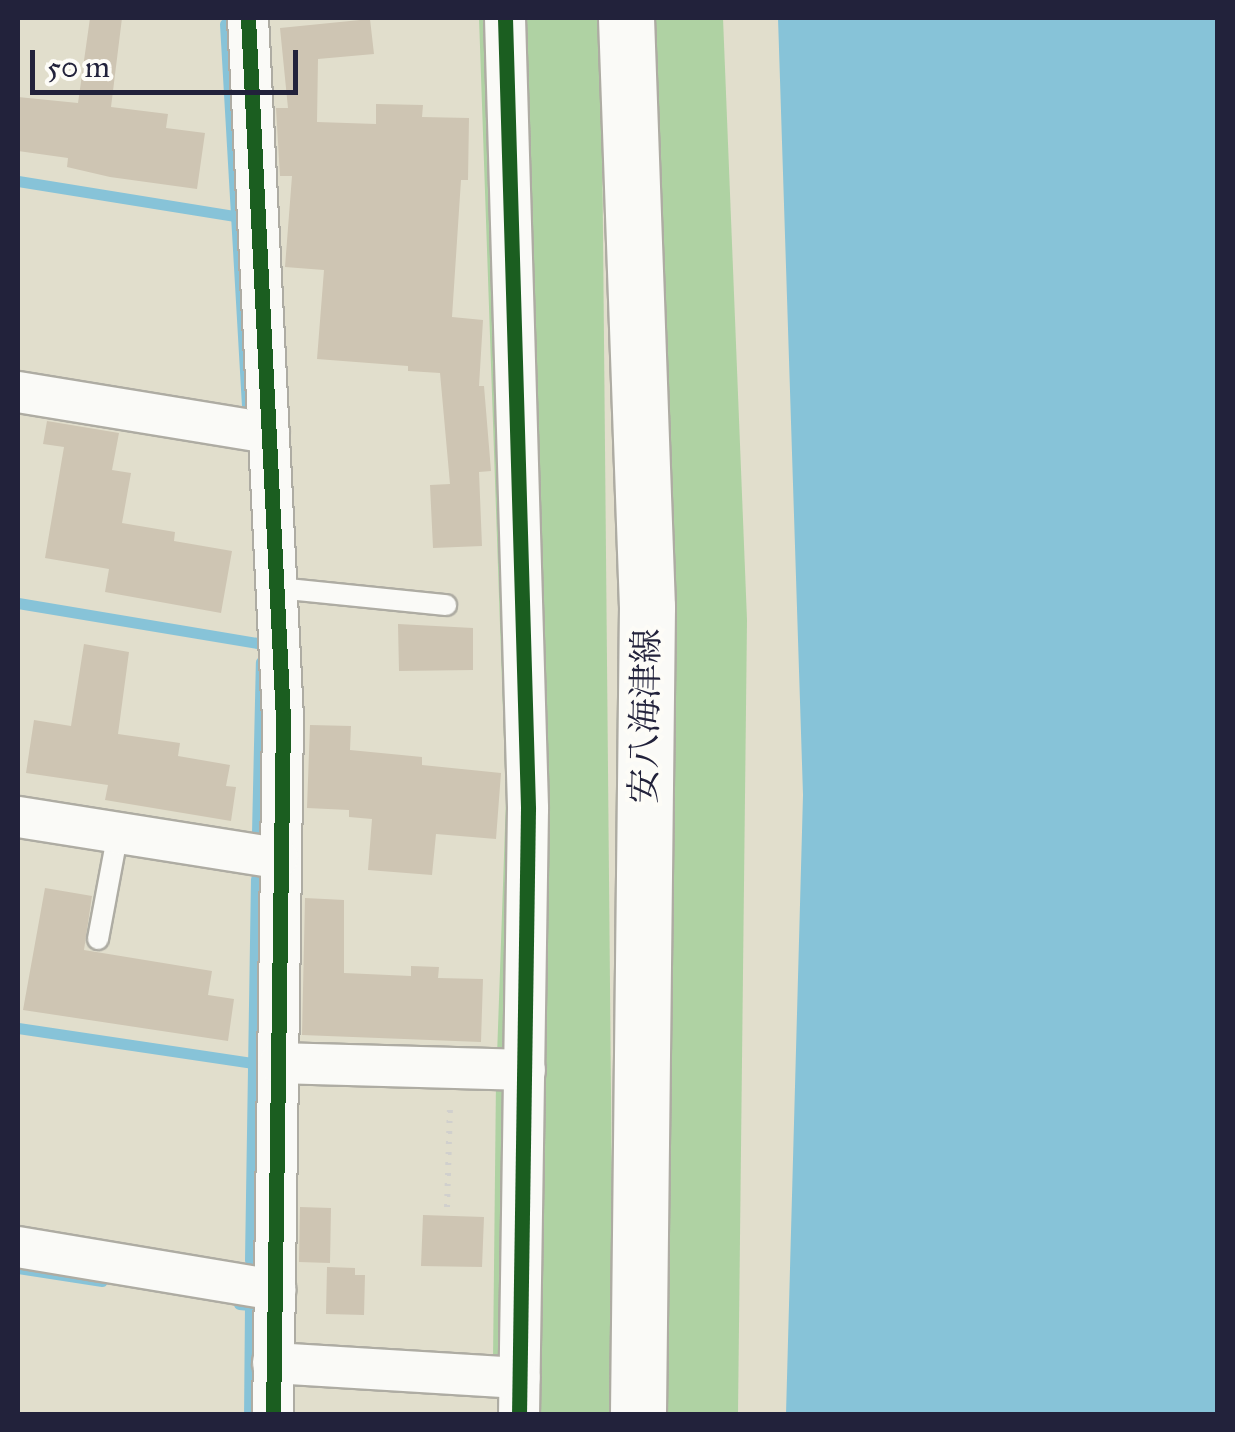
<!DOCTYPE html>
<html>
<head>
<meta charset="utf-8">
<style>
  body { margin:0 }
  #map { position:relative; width:1235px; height:1432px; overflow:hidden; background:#e1decc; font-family:"IM FELL Great Primer","Noto Serif JP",serif }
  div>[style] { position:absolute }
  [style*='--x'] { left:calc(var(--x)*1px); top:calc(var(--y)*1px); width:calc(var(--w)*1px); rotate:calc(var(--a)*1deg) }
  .green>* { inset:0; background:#afd2a3 }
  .water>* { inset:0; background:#87c3d8 }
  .stream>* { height:11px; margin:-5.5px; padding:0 5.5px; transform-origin:5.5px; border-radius:5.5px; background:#87c3d8 }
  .building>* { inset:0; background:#cec5b3 }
  .path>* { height:6px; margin-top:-3px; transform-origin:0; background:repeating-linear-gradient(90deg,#d1d0cd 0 2.5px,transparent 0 10.5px) }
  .roads { filter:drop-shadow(2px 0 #aeaca3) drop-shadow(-2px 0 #aeaca3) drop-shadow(0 2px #aeaca3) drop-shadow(0 -2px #aeaca3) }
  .service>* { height:20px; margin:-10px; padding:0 10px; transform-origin:10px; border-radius:10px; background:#fafaf7 }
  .minor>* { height:40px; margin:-20px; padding:0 20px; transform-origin:20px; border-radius:20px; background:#fafaf7 }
  .secondary>* { height:55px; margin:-27.5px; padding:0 27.5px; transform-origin:27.5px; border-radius:27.5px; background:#fafaf7 }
  .cycleway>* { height:15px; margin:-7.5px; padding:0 7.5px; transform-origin:7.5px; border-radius:7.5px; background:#1b5e20 }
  span { translate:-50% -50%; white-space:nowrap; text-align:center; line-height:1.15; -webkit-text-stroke:8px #fdfcf7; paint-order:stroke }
  .street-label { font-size:35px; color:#22223b }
  .frame { position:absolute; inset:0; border:20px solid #22223b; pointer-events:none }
  .scale { position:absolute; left:30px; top:50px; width:268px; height:45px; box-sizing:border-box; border:5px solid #22223b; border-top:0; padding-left:12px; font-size:30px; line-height:35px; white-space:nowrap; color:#22223b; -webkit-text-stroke:8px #fdfcf7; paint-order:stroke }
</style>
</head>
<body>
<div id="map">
  <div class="green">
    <div style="clip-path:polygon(479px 18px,497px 18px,519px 800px,511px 1057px,497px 1056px,506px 799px)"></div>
    <div style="clip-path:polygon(515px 18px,601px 18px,614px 1414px,530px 1414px)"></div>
    <div style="clip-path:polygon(647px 18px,723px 18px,747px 620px,738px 1414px,659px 1414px)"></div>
    <div style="clip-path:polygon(496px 1080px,512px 1080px,509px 1356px,493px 1362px)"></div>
  </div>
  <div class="water">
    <div style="clip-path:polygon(778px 18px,1217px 18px,1217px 1414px,786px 1414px,803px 795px)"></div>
  </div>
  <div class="stream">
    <div style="--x:225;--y:24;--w:382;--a:86.7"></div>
    <div style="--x:18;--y:181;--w:220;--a:9.2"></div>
    <div style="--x:18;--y:603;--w:247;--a:9.5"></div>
    <div style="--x:257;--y:833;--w:171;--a:-88.7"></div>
    <div style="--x:18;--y:1028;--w:238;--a:8.5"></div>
    <div style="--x:250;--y:1260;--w:381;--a:-89.1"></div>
    <div style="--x:18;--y:1268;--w:85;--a:8.8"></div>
    <div style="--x:239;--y:1304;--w:11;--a:5"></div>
    <div style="--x:250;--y:1305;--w:109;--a:90.5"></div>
  </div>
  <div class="building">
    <div style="clip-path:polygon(90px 18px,122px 18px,111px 107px,168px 114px,166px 128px,205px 133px,197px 189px,110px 177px,67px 167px,68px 158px,18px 151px,18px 97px,78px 103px)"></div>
    <div style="clip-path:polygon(370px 19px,374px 54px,318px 59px,317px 122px,376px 124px,376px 104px,423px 105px,422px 117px,469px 118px,468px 180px,461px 180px,452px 317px,483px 320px,479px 386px,484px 386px,491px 471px,479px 472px,482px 546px,433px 548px,430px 485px,450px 484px,440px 373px,408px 371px,408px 366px,317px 359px,324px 270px,285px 267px,292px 176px,280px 176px,276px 108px,288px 108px,280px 28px)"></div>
    <div style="clip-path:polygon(47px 421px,119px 433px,112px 470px,131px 473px,122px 523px,175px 532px,174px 541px,232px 551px,221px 613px,105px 592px,109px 569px,45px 558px,64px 447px,43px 444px)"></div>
    <div style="clip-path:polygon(398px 624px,473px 628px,473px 670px,399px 671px)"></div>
    <div style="clip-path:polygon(84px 644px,129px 652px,118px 734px,180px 743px,178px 756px,230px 765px,226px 786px,236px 787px,231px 821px,105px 800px,108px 785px,26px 773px,34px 720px,71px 726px)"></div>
    <div style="clip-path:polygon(310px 725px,351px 726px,350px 750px,422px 757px,422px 765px,501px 773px,496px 839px,436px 834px,432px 875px,368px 870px,372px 819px,349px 817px,349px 810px,307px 808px)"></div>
    <div style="clip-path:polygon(45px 888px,92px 896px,84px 950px,212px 971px,208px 995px,234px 999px,228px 1041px,23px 1010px)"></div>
    <div style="clip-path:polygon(305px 898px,344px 900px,344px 973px,411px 976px,411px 966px,439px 967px,438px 978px,483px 979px,481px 1042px,302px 1035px)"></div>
    <div style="clip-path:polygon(300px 1207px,331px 1208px,330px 1263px,299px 1262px)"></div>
    <div style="clip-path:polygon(423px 1215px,484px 1217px,482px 1267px,421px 1266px)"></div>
    <div style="clip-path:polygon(327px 1267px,355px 1268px,355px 1275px,365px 1275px,364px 1315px,326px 1314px)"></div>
  </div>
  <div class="path">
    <div style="--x:447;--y:1207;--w:104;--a:-88.3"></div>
  </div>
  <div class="roads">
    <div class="service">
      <div style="--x:278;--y:588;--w:169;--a:5.8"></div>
      <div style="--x:98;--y:939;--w:109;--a:-79.4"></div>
    </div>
    <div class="minor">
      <div style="--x:248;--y:18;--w:702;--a:87.14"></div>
      <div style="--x:283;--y:719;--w:695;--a:90.82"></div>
      <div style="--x:505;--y:18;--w:791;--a:88.33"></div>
      <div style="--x:528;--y:809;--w:605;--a:90.85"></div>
      <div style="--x:18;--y:392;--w:254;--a:9.3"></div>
      <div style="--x:18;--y:817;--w:263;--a:9"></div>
      <div style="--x:279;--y:1063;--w:246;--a:1.6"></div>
      <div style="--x:18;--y:1247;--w:261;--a:9.5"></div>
      <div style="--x:273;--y:1363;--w:247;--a:3.5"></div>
    </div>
    <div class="secondary">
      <div style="--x:626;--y:18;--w:589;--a:87.96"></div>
      <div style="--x:647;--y:607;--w:807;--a:90.64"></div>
    </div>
  </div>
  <div class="cycleway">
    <div style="--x:248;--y:18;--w:702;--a:87.14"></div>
    <div style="--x:283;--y:719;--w:695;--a:90.82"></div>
    <div style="--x:505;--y:18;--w:791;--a:88.33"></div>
    <div style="--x:528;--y:809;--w:605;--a:90.85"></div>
  </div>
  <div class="street-label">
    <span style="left:646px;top:716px;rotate:-89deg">安八海津線</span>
  </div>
  <div class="frame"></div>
  <div class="scale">50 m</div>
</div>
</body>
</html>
